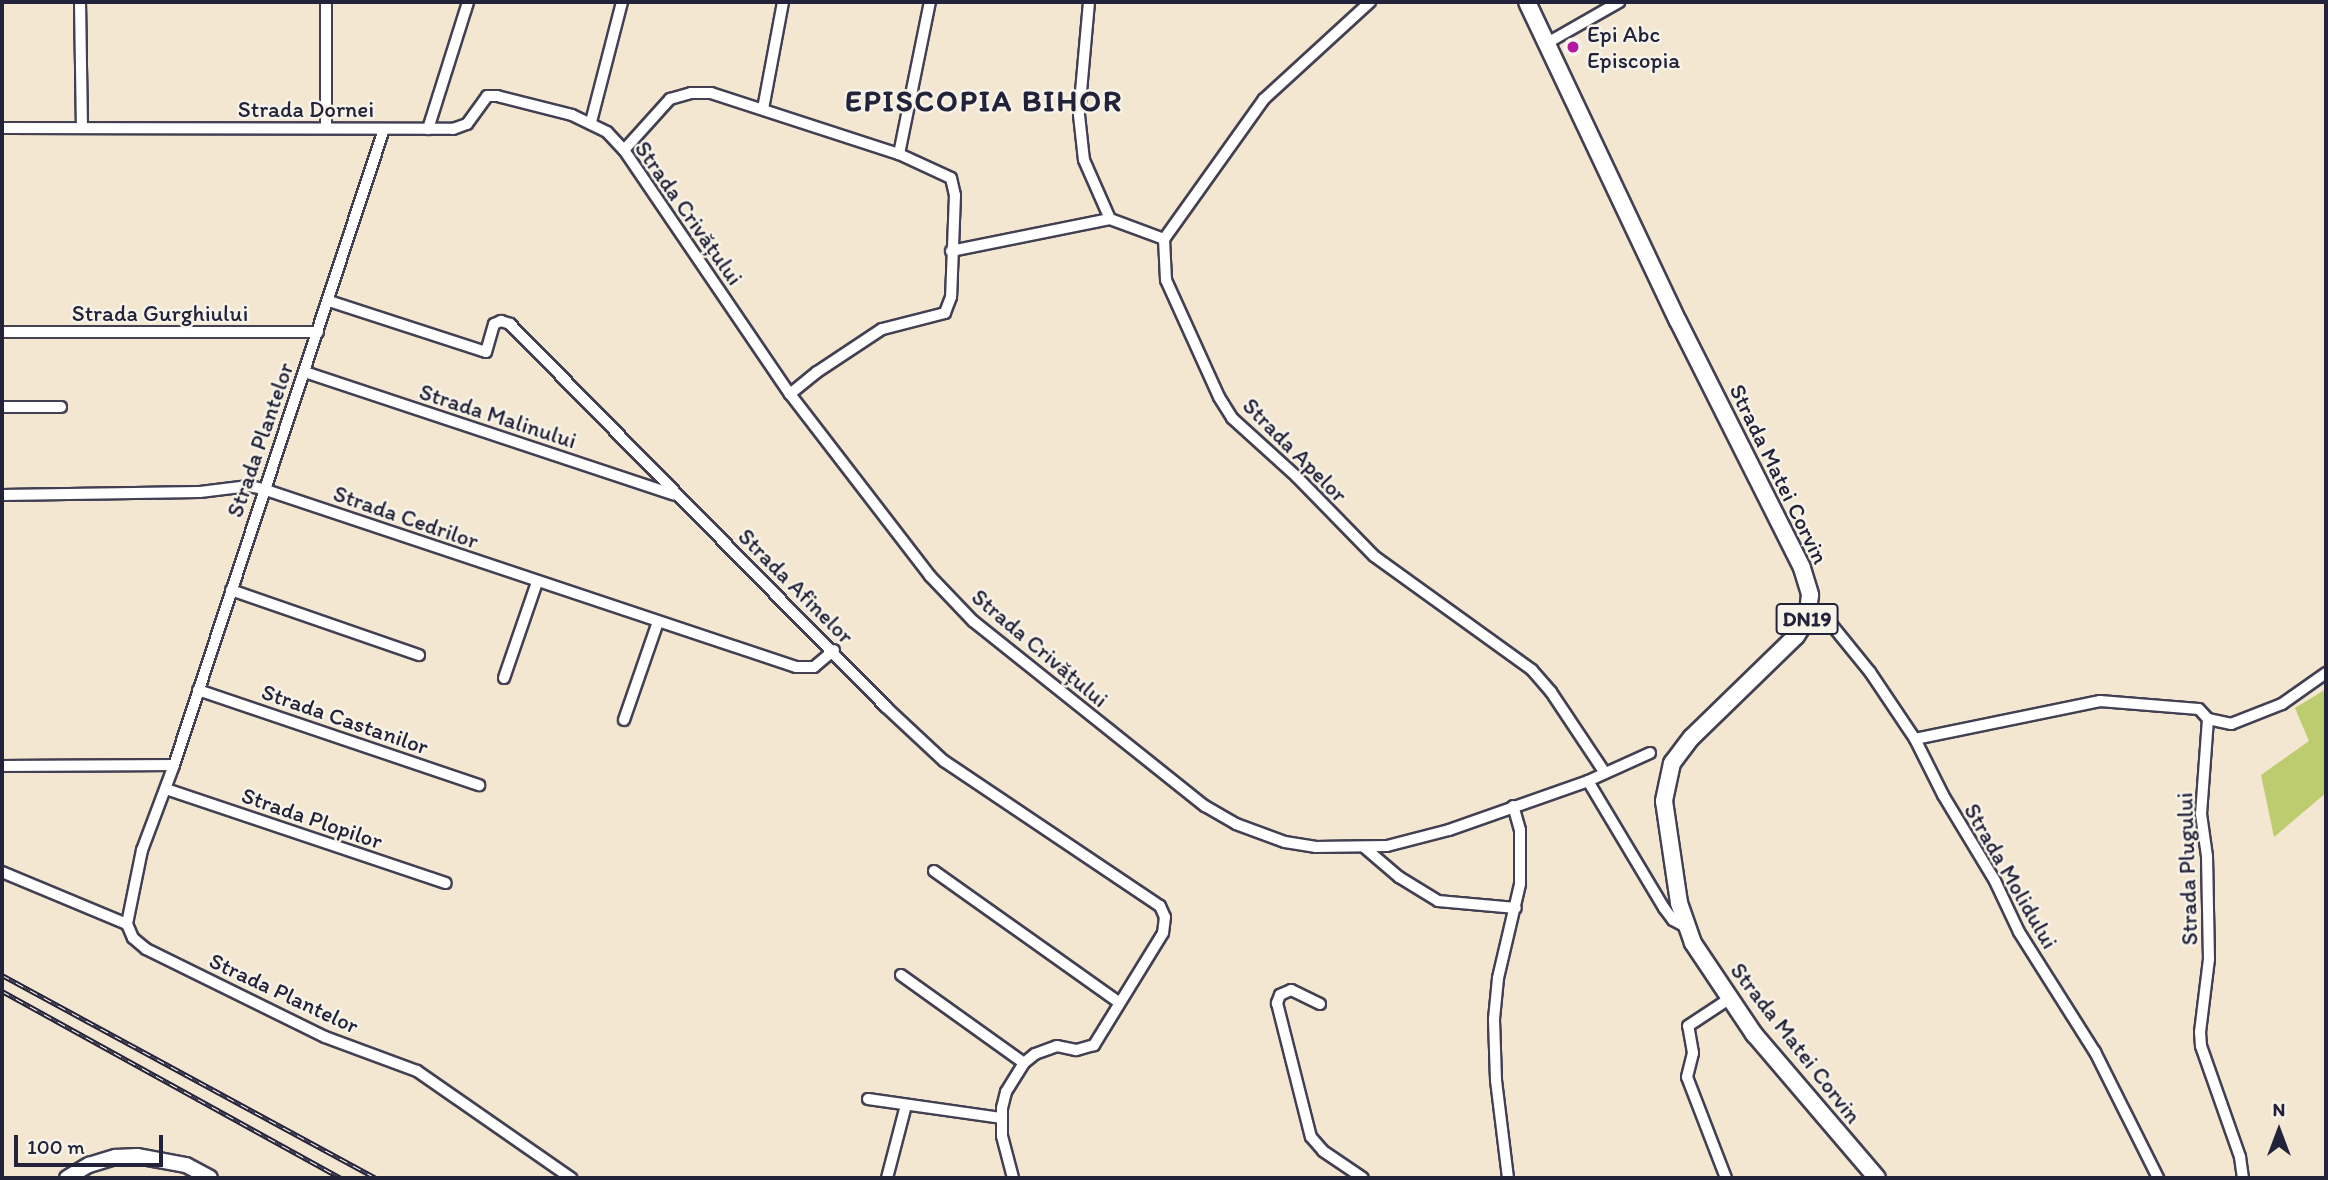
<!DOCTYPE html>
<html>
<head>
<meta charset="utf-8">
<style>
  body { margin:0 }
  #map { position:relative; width:2328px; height:1180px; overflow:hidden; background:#f4e7d1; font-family:Itim,sans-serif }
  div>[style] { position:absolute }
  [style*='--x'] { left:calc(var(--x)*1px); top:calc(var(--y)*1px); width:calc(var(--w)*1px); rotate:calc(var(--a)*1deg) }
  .green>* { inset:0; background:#bdcc6f }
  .roads { filter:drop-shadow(2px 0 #424052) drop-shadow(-2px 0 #424052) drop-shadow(0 2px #424052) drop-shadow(0 -2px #424052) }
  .street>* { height:10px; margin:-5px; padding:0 5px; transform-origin:5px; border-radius:5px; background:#fff }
  .secondary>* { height:14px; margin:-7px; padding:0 7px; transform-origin:7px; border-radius:7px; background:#fff }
  .primary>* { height:16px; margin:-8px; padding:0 8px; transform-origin:8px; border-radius:8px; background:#fff }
  .rail>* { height:5px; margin-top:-2.5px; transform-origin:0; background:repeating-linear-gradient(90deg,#f7f3e8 0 8px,#22223b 0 16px); box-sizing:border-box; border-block:2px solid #22223b }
  .dots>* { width:19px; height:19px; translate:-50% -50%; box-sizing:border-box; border:4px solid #f7f3e8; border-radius:50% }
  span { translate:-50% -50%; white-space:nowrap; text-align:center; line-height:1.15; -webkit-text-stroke:5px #f7f3e8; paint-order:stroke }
  .shield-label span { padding:2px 5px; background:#f7f3e8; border:2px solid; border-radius:5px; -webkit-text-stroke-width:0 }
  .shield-label { font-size:21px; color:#22223b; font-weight:700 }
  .poi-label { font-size:23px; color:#22223b }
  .left { translate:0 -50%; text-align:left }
  .street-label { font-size:23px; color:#22223b }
  .district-label { font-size:30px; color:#22223b; font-weight:700; letter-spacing:2px }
  .frame { position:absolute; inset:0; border:4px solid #22223b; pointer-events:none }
  .north { position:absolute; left:2244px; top:1096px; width:70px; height:70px; -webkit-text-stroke:5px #f7f3e8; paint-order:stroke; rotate:0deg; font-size:19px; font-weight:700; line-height:28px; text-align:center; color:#22223b }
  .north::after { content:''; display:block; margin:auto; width:24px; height:32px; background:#22223b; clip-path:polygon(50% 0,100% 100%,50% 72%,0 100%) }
  .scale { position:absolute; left:14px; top:1135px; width:149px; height:32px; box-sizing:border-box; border:4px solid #22223b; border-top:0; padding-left:9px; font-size:21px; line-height:24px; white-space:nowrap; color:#22223b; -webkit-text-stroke:5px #f7f3e8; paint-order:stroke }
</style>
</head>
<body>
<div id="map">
  <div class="green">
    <div style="clip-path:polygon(2326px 689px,2326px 793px,2274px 837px,2261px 775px,2309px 741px,2295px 708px)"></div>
  </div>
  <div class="roads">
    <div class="street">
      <div style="--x:80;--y:2;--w:126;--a:89.1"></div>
      <div style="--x:326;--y:2;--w:126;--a:90"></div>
      <div style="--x:1089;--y:2;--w:113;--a:95.1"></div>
      <div style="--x:1079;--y:115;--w:45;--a:83.7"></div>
      <div style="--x:1084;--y:160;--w:64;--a:66.2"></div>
      <div style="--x:1110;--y:219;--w:58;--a:20.3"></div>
      <div style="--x:1370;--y:2;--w:144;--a:137.5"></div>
      <div style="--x:1264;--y:99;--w:172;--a:125.5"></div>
      <div style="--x:1164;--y:239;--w:41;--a:87.2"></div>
      <div style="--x:1166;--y:280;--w:128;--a:65.6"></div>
      <div style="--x:1219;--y:397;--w:25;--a:58"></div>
      <div style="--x:1232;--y:418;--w:88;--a:42.2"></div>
      <div style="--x:1297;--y:477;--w:110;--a:45.7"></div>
      <div style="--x:1374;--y:556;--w:195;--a:35.8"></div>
      <div style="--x:1532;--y:670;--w:29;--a:49"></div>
      <div style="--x:1551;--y:692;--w:97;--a:56.3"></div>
      <div style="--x:1549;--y:42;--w:81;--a:-29.7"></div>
      <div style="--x:763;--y:109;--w:109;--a:-79.4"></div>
      <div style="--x:591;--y:122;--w:124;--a:-75.5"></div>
      <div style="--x:2;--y:128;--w:451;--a:0.1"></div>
      <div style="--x:453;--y:129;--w:15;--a:-20"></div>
      <div style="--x:467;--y:124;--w:34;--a:-54"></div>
      <div style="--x:487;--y:96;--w:10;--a:0"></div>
      <div style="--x:497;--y:96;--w:77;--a:14.2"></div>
      <div style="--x:572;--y:115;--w:39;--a:26"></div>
      <div style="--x:607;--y:132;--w:25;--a:47"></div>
      <div style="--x:624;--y:150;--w:295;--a:55.8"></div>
      <div style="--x:790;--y:394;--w:230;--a:52.4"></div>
      <div style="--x:930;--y:576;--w:62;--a:46.3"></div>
      <div style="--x:973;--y:621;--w:297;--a:38.6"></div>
      <div style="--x:1205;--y:806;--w:36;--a:30"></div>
      <div style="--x:1236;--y:824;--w:52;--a:20.2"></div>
      <div style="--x:1285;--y:842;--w:30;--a:9"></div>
      <div style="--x:1315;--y:847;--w:72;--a:-0.8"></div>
      <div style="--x:1387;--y:846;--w:64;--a:-14.5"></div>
      <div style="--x:1449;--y:830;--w:147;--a:-19.4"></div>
      <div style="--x:1588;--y:781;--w:68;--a:-24.3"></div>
      <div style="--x:384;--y:129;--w:670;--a:108.27"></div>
      <div style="--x:174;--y:765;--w:91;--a:110.6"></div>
      <div style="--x:142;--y:850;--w:76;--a:101.5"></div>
      <div style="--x:127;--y:924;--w:15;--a:67"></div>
      <div style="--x:133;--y:938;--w:17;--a:40"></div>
      <div style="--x:146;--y:949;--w:199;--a:26.2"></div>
      <div style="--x:325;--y:1037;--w:98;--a:20.3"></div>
      <div style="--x:417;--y:1071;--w:188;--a:34.8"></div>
      <div style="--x:428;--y:129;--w:133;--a:-72.5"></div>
      <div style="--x:624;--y:150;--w:69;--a:-48"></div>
      <div style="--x:670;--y:99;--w:22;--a:-16"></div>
      <div style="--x:691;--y:93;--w:20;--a:0"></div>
      <div style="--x:711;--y:93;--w:198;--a:18"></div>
      <div style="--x:899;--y:154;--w:57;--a:24.8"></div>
      <div style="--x:951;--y:178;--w:17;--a:77"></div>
      <div style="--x:955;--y:195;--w:102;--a:92.2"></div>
      <div style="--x:951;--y:297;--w:17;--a:111"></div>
      <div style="--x:945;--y:313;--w:65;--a:165.7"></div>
      <div style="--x:882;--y:329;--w:78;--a:146.5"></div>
      <div style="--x:817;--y:372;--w:35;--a:141"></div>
      <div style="--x:899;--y:154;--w:155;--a:-78.5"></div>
      <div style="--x:951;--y:251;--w:162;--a:-11.4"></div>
      <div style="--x:329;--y:301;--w:165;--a:18"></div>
      <div style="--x:486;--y:352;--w:29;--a:-74"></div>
      <div style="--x:494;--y:324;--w:8;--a:-23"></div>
      <div style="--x:501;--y:321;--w:9;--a:18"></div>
      <div style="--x:510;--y:324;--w:537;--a:45.53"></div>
      <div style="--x:886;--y:707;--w:79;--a:43"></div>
      <div style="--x:944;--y:761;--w:260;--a:33.9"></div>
      <div style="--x:1160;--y:906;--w:12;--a:66"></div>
      <div style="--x:1165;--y:917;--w:16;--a:97"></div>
      <div style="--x:1163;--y:933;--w:132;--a:121.6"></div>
      <div style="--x:1094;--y:1045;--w:19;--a:164"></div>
      <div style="--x:1076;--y:1050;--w:19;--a:-168"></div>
      <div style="--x:1057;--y:1046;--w:23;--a:160"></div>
      <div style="--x:1035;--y:1054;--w:14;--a:141"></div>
      <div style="--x:1024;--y:1063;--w:34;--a:122"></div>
      <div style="--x:1006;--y:1092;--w:16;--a:104"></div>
      <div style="--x:1002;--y:1108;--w:28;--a:90"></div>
      <div style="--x:1002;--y:1136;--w:43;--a:75.3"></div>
      <div style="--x:2;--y:332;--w:316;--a:0"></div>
      <div style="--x:305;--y:372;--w:389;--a:18.4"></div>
      <div style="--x:2;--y:407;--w:59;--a:0"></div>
      <div style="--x:2;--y:495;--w:198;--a:-0.9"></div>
      <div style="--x:200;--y:492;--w:49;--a:-7"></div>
      <div style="--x:249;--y:486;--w:14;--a:12"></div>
      <div style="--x:263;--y:489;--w:562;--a:18.47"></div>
      <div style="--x:796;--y:667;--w:18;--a:0"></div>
      <div style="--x:814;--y:667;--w:26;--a:-40"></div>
      <div style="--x:231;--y:590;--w:199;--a:19.1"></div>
      <div style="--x:1810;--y:606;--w:28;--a:41"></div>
      <div style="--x:1831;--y:624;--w:62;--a:50.9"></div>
      <div style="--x:1870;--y:672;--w:81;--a:56.1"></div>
      <div style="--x:1915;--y:739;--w:63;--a:63.4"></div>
      <div style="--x:1943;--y:795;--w:100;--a:58.8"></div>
      <div style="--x:1995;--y:881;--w:56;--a:64.8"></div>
      <div style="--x:2019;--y:932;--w:142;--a:57.7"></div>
      <div style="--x:2095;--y:1052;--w:141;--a:63.4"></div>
      <div style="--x:504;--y:678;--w:102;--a:-71"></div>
      <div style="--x:198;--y:690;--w:297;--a:18.7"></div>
      <div style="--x:2208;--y:719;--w:95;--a:94.2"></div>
      <div style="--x:2201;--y:814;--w:42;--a:81.9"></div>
      <div style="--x:2207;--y:856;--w:103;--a:88.9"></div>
      <div style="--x:2209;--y:959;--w:74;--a:97"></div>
      <div style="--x:2200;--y:1032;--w:14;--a:86"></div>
      <div style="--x:2201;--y:1046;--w:118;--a:70.6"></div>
      <div style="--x:2240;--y:1157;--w:21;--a:82"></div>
      <div style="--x:624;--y:720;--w:104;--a:-70.9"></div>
      <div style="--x:1915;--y:739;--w:189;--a:-11.6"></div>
      <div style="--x:2100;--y:701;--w:99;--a:4.6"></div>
      <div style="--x:2199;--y:709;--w:13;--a:48"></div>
      <div style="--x:2208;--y:719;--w:24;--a:12"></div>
      <div style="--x:2231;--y:724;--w:55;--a:-21.4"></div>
      <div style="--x:2282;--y:704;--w:54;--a:-35.2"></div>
      <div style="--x:2;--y:766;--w:172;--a:-0.3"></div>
      <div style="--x:1588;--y:781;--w:148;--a:59.1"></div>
      <div style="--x:1664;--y:908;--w:15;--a:53"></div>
      <div style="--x:1673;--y:920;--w:15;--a:28"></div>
      <div style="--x:166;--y:789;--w:295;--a:18.6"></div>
      <div style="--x:1365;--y:848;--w:45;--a:40.5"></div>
      <div style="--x:1399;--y:877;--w:46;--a:31.6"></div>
      <div style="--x:1438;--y:901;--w:78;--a:5.1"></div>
      <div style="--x:934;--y:871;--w:226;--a:35.4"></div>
      <div style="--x:2;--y:872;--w:135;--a:22.6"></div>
      <div style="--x:901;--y:975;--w:151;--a:35.6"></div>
      <div style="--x:1320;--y:1004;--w:32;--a:-154"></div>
      <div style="--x:1291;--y:990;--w:12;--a:156"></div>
      <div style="--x:1280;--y:995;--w:9;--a:111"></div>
      <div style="--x:1277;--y:1003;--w:138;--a:75.8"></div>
      <div style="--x:1311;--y:1137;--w:18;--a:49"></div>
      <div style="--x:1323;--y:1151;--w:48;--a:34"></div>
      <div style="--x:868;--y:1099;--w:134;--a:8.1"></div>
      <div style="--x:887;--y:1178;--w:75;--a:-75.4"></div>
      <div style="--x:1508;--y:1178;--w:99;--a:-97"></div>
      <div style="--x:1496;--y:1080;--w:61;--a:-91.9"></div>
      <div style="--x:1494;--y:1019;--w:41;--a:-84.4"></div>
      <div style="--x:1498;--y:978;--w:97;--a:-76.8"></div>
      <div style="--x:1520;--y:884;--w:54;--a:-90"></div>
      <div style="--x:1520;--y:830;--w:25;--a:-106"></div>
      <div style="--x:1726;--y:1178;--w:108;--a:-111.1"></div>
      <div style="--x:1687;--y:1077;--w:25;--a:-76"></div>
      <div style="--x:1693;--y:1053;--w:27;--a:-100"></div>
      <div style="--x:1688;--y:1026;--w:49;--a:-33.4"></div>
    </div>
    <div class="secondary">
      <div style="--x:67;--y:1178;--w:26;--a:-31"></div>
      <div style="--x:89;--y:1165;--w:28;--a:-17"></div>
      <div style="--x:116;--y:1157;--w:21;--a:-3"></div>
      <div style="--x:137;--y:1156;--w:50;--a:10.4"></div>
      <div style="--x:186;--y:1165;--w:27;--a:28"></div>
    </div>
    <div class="primary">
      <div style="--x:1527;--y:2;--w:353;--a:64.7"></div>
      <div style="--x:1678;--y:321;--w:276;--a:63.3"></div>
      <div style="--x:1802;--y:568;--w:28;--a:73"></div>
      <div style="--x:1810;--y:595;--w:24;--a:97"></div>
      <div style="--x:1807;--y:619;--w:20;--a:123"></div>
      <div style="--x:1796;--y:636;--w:146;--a:135.8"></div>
      <div style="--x:1691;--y:738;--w:31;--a:127"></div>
      <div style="--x:1672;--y:763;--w:39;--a:102"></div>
      <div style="--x:1664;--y:801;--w:103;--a:81.6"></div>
      <div style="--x:1679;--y:903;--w:42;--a:70.7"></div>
      <div style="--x:1693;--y:943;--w:110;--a:56.2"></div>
      <div style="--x:1754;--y:1034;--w:189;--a:49.5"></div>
    </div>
  </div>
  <div class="rail">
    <div style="--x:2;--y:975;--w:426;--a:28.5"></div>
    <div style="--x:2;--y:991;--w:387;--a:28.9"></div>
  </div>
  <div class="dots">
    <div style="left:1573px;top:47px;background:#b5179e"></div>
  </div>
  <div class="shield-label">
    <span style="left:1807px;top:619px">DN19</span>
  </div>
  <div class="poi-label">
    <span class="left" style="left:1587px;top:47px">Epi Abc<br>Episcopia</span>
  </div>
  <div class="street-label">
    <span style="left:306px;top:109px">Strada Dornei</span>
    <span style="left:689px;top:213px;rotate:55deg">Strada Crivățului</span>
    <span style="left:160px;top:313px">Strada Gurghiului</span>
    <span style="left:498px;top:416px;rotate:18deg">Strada Malinului</span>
    <span style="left:260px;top:440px;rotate:-71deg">Strada Plantelor</span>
    <span style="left:1295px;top:450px;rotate:45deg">Strada Apelor</span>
    <span style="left:1779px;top:474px;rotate:64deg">Strada Matei Corvin</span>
    <span style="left:406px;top:517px;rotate:19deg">Strada Cedrilor</span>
    <span style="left:796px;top:586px;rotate:45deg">Strada Afinelor</span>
    <span style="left:1040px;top:648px;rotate:40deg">Strada Crivățului</span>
    <span style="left:345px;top:719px;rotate:19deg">Strada Castanilor</span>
    <span style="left:312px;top:818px;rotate:19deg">Strada Plopilor</span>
    <span style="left:2187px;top:869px;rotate:-92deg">Strada Plugului</span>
    <span style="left:2011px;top:876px;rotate:60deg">Strada Molidului</span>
    <span style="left:284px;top:993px;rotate:25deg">Strada Plantelor</span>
    <span style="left:1796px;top:1043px;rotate:52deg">Strada Matei Corvin</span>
  </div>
  <div class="district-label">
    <span style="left:984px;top:101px">EPISCOPIA BIHOR</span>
  </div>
  <div class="frame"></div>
  <div class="north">N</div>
  <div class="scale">100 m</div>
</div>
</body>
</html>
